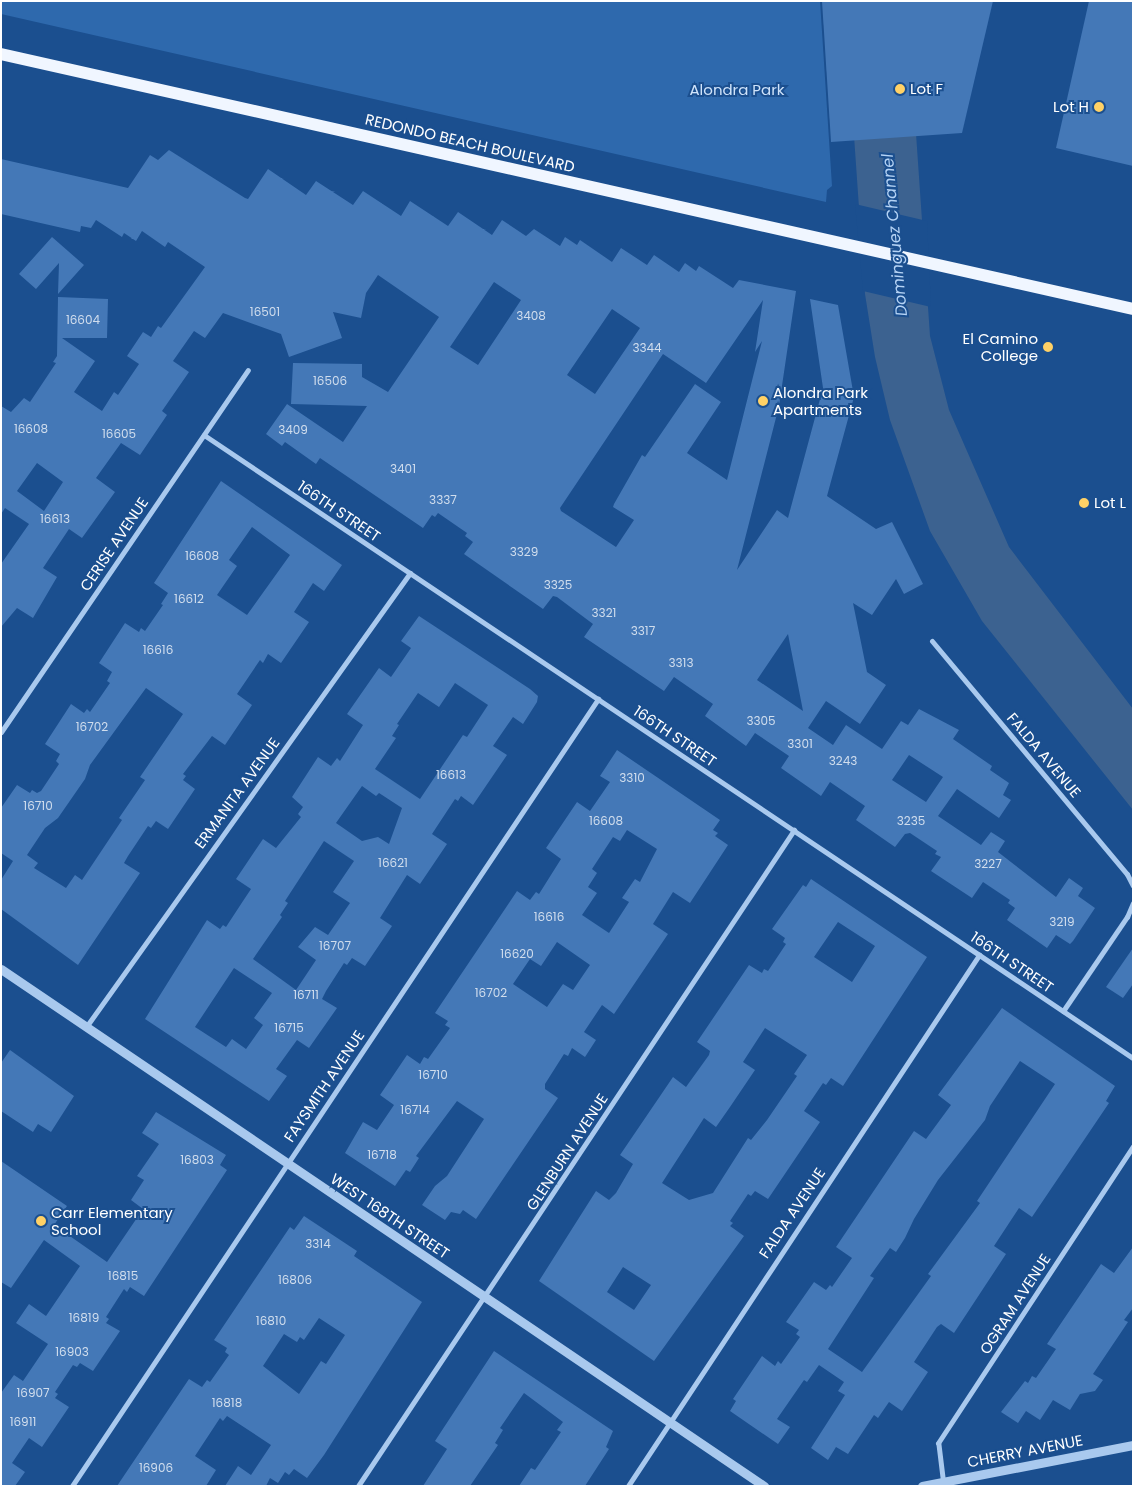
<!DOCTYPE html>
<html>
<head>
<meta charset="utf-8">
<style>
  body { margin:0 }
  #map { position:relative; width:1134px; height:1487px; overflow:hidden; background:#1b4f8f; font-family:Poppins,sans-serif }
  div>[style] { position:absolute }
  [style*='--x'] { left:calc(var(--x)*1px); top:calc(var(--y)*1px); width:calc(var(--w)*1px); rotate:calc(var(--a)*1deg) }
  .green>* { inset:0; background:#2e69ad }
  .water>* { inset:0; background:#3c6290 }
  .pier>* { inset:0; background:#1b4f8f }
  .building>* { inset:0; background:#4478b7 }
  .minor>* { height:5px; margin:-2.5px; padding:0 2.5px; transform-origin:2.5px; border-radius:2.5px; background:#a9c9ee }
  .tertiary>* { height:9px; margin:-4.5px; padding:0 4.5px; transform-origin:4.5px; border-radius:4.5px; background:#a9c9ee }
  .primary>* { height:12px; margin:-6px; padding:0 6px; transform-origin:6px; border-radius:6px; background:#f0f6ff }
  .dots>* { width:14px; height:14px; translate:-50% -50%; box-sizing:border-box; border:2px solid #1b4f8f; border-radius:50% }
  span { translate:-50% -50%; white-space:nowrap; text-align:center; line-height:1.15; -webkit-text-stroke:4px #1b4f8f; paint-order:stroke }
  .number-label { font-size:12px; color:#d0dded }
  .number-label span { -webkit-text-stroke-width:0 }
  .poi-label { font-size:15px; color:#fff }
  .left { translate:0 -50%; text-align:left }
  .right { translate:-100% -50%; text-align:right }
  .park-label { font-size:15px; color:#cfe3fa }
  .street-label { font-size:15px; color:#fff }
  .water-label { font-size:16px; color:#b5d3f5; font-style:italic }
  .frame { position:absolute; inset:0; border:2px solid #fff; pointer-events:none }
</style>
</head>
<body>
<div id="map">
  <div class="green">
    <div style="clip-path:polygon(1px 1px,820px 1px,832px 186px,827px 190px,826px 202px,1px 14px)"></div>
  </div>
  <div class="water">
    <div style="clip-path:polygon(852px 107px,915px 119px,930px 336px,949px 410px,1009px 547px,1133px 709px,1133px 810px,982px 621px,930px 531px,890px 420px,875px 357px,865px 294px)"></div>
  </div>
  <div class="pier">
    <div style="clip-path:polygon(855px 204px,927px 221px,931px 307px,863px 291px)"></div>
  </div>
  <div class="building">
    <div style="clip-path:polygon(822px 1px,993px 1px,962px 133px,831px 142px)"></div>
    <div style="clip-path:polygon(1089px 1px,1133px 1px,1133px 166px,1056px 148px)"></div>
    <div style="clip-path:polygon(evenodd,169px 150px,245px 198px,248px 199px,268px 169px,306px 195px,316px 181px,353px 205px,363px 191px,401px 216px,410px 201px,448px 226px,458px 212px,492px 235px,502px 220px,526px 236px,534px 229px,560px 246px,565px 237px,577px 245px,580px 240px,612px 262px,621px 248px,647px 265px,654px 255px,679px 272px,685px 263px,696px 271px,699px 266px,733px 288px,739px 280px,796px 291px,779px 406px,737px 570px,777px 510px,788px 518px,823px 388px,810px 299px,838px 305px,854px 397px,827px 496px,876px 529px,892px 522px,923px 584px,904px 594px,896px 579px,872px 615px,853px 603px,867px 672px,886px 685px,860px 724px,826px 701px,808px 728px,833px 745px,846px 725px,882px 749px,901px 721px,908px 725px,919px 709px,959px 730px,953px 739px,992px 766px,990px 770px,1009px 783px,1003px 795px,1011px 800px,999px 818px,957px 789px,938px 816px,981px 845px,991px 832px,1005px 841px,998px 852px,1056px 897px,1069px 878px,1083px 888px,1078px 896px,1095px 908px,1073px 941px,1070px 944px,1056px 935px,1047px 948px,1007px 920px,1015px 908px,1008px 903px,1010px 900px,983px 882px,972px 898px,931px 871px,941px 857px,935px 854px,937px 851px,910px 833px,905px 834px,895px 847px,856px 820px,865px 806px,830px 782px,821px 796px,781px 768px,789px 756px,755px 733px,746px 746px,705px 716px,713px 704px,674px 677px,664px 691px,584px 637px,593px 624px,557px 597px,553px 596px,543px 609px,464px 554px,473px 542px,465px 536px,467px 533px,438px 513px,435px 517px,432px 515px,423px 528px,320px 458px,316px 464px,285px 442px,282px 446px,266px 434px,287px 404px,343px 442px,367px 406px,291px 404px,293px 363px,362px 364px,362px 377px,388px 392px,439px 317px,378px 275px,366px 293px,361px 318px,333px 312px,342px 338px,289px 357px,281px 334px,223px 313px,205px 338px,194px 331px,173px 361px,189px 372px,162px 411px,167px 415px,140px 455px,121px 443px,96px 478px,115px 492px,82px 538px,69px 529px,43px 568px,57px 577px,33px 618px,17px 608px,1px 627px,1px 564px,29px 524px,5px 508px,1px 514px,1px 406px,11px 412px,24px 398px,30px 402px,56px 363px,53px 362px,57px 356px,58px 297px,108px 299px,107px 338px,62px 338px,95px 361px,74px 392px,102px 411px,114px 392px,118px 395px,139px 364px,127px 356px,143px 332px,151px 337px,158px 326px,161px 328px,205px 267px,168px 242px,165px 247px,142px 231px,136px 241px,124px 233px,122px 237px,96px 220px,91px 228px,81px 226px,80px 232px,1px 214px,1px 159px,128px 188px,150px 155px,158px 160px,169px 150px,494px 282px,521px 300px,478px 365px,450px 347px,494px 282px,169px 150px,763px 300px,755px 352px,762px 341px,727px 480px,687px 453px,721px 402px,695px 384px,645px 457px,642px 455px,614px 504px,613px 507px,634px 520px,616px 547px,561px 511px,560px 508px,663px 354px,706px 383px,763px 300px,169px 150px,612px 309px,640px 328px,595px 394px,567px 375px,612px 309px,169px 150px,37px 463px,63px 482px,44px 511px,17px 491px,37px 463px,169px 150px,788px 634px,803px 711px,757px 680px,788px 634px,169px 150px,909px 755px,943px 777px,926px 802px,892px 780px,909px 755px)"></div>
    <div style="clip-path:polygon(52px 237px,84px 265px,58px 294px,59px 263px,36px 289px,19px 274px)"></div>
    <div style="clip-path:polygon(evenodd,221px 481px,342px 565px,324px 591px,313px 583px,294px 612px,309px 622px,281px 663px,268px 654px,263px 663px,260px 660px,237px 694px,252px 705px,225px 745px,212px 736px,183px 774px,186px 776px,183px 780px,195px 789px,168px 829px,156px 821px,151px 828px,148px 826px,128px 856px,124px 863px,140px 873px,78px 965px,1px 909px,1px 880px,13px 861px,1px 853px,1px 808px,17px 785px,30px 793px,32px 790px,37px 793px,41px 791px,59px 764px,56px 761px,60px 754px,45px 744px,71px 704px,84px 713px,87px 709px,90px 712px,110px 683px,107px 681px,112px 672px,99px 663px,125px 623px,139px 632px,141px 628px,145px 631px,163px 605px,161px 604px,168px 593px,154px 583px,221px 481px,252px 527px,290px 555px,247px 615px,217px 595px,237px 566px,229px 560px,252px 527px,221px 481px,146px 688px,183px 714px,140px 777px,145px 780px,119px 818px,122px 820px,82px 880px,75px 875px,66px 888px,34px 868px,38px 863px,27px 855px,45px 828px,58px 818px,85px 779px,90px 765px,146px 688px)"></div>
    <div style="clip-path:polygon(evenodd,419px 616px,530px 689px,538px 696px,537px 702px,523px 724px,513px 717px,493px 746px,507px 755px,473px 805px,461px 796px,458px 801px,455px 799px,432px 834px,447px 844px,420px 884px,407px 875px,380px 918px,392px 926px,365px 966px,352px 958px,347px 965px,344px 963px,326px 991px,322px 999px,337px 1008px,309px 1048px,297px 1040px,276px 1069px,287px 1076px,269px 1101px,145px 1019px,207px 920px,220px 929px,223px 925px,226px 927px,243px 901px,251px 889px,236px 879px,263px 839px,276px 848px,301px 817px,298px 814px,303px 807px,292px 797px,318px 757px,331px 766px,337px 758px,340px 761px,363px 725px,347px 714px,379px 668px,391px 677px,411px 648px,401px 641px,419px 616px,455px 683px,488px 705px,467px 737px,463px 735px,420px 799px,375px 769px,396px 738px,392px 736px,399px 725px,397px 724px,418px 693px,439px 707px,455px 683px,419px 616px,362px 786px,376px 796px,379px 793px,402px 808px,389px 844px,378px 837px,362px 841px,336px 823px,362px 786px,419px 616px,324px 841px,354px 861px,333px 892px,350px 903px,328px 935px,315px 927px,298px 947px,316px 960px,296px 990px,253px 959px,282px 917px,280px 915px,288px 903px,285px 901px,324px 841px,419px 616px,234px 968px,272px 993px,254px 1018px,263px 1025px,246px 1049px,232px 1039px,226px 1047px,195px 1027px,234px 968px)"></div>
    <div style="clip-path:polygon(evenodd,617px 750px,720px 820px,713px 830px,718px 833px,715px 836px,728px 845px,690px 903px,673px 892px,653px 924px,668px 934px,614px 1014px,602px 1005px,584px 1032px,596px 1040px,585px 1057px,572px 1048px,568px 1056px,564px 1054px,545px 1084px,545px 1089px,558px 1098px,476px 1219px,463px 1210px,460px 1214px,451px 1212px,445px 1220px,422px 1205px,435px 1186px,447px 1176px,484px 1119px,457px 1101px,416px 1156px,419px 1158px,410px 1172px,406px 1170px,395px 1186px,345px 1153px,363px 1122px,377px 1130px,394px 1105px,380px 1095px,407px 1055px,420px 1064px,424px 1057px,428px 1059px,450px 1028px,445px 1025px,448px 1021px,435px 1013px,517px 891px,530px 900px,536px 892px,539px 894px,561px 859px,546px 848px,577px 802px,590px 811px,610px 782px,600px 776px,617px 750px,627px 830px,657px 849px,640px 882px,635px 879px,622px 898px,629px 902px,609px 933px,582px 915px,597px 893px,588px 887px,597px 873px,592px 869px,613px 837px,620px 841px,627px 830px,617px 750px,557px 942px,590px 965px,573px 990px,563px 984px,547px 1007px,513px 984px,530px 959px,541px 966px,557px 942px)"></div>
    <div style="clip-path:polygon(evenodd,811px 879px,927px 957px,843px 1086px,831px 1078px,826px 1085px,823px 1083px,804px 1111px,820px 1122px,768px 1199px,755px 1191px,751px 1196px,748px 1194px,730px 1221px,733px 1223px,730px 1226px,744px 1236px,654px 1361px,539px 1281px,596px 1191px,609px 1200px,616px 1193px,633px 1164px,620px 1155px,673px 1077px,686px 1087px,709px 1055px,710px 1051px,697px 1042px,749px 965px,762px 973px,764px 969px,768px 971px,786px 944px,783px 942px,785px 938px,772px 929px,803px 885px,806px 887px,811px 879px,838px 922px,875px 946px,852px 982px,814px 957px,838px 922px,811px 879px,765px 1028px,807px 1055px,794px 1074px,797px 1076px,767px 1120px,751px 1140px,748px 1138px,713px 1193px,689px 1200px,662px 1183px,704px 1118px,716px 1127px,730px 1107px,755px 1070px,743px 1062px,765px 1028px,811px 879px,623px 1267px,651px 1285px,634px 1310px,607px 1292px,623px 1267px)"></div>
    <div style="clip-path:polygon(1133px 948px,1133px 984px,1123px 998px,1106px 987px)"></div>
    <div style="clip-path:polygon(evenodd,1002px 1008px,1115px 1086px,1106px 1101px,1109px 1103px,1032px 1217px,1019px 1208px,994px 1246px,1006px 1254px,954px 1333px,941px 1324px,937px 1327px,914px 1362px,928px 1372px,902px 1411px,889px 1402px,878px 1418px,874px 1415px,848px 1454px,836px 1447px,828px 1460px,811px 1448px,845px 1395px,838px 1391px,844px 1382px,819px 1365px,807px 1382px,804px 1380px,777px 1419px,790px 1427px,778px 1444px,730px 1411px,736px 1401px,733px 1399px,762px 1356px,775px 1366px,778px 1361px,781px 1364px,800px 1337px,796px 1334px,799px 1330px,786px 1322px,814px 1282px,826px 1290px,830px 1285px,832px 1287px,852px 1258px,836px 1247px,914px 1131px,926px 1139px,951px 1105px,938px 1095px,1002px 1008px,1020px 1061px,1055px 1084px,977px 1201px,980px 1203px,928px 1274px,931px 1276px,862px 1372px,828px 1349px,874px 1278px,870px 1276px,890px 1248px,896px 1252px,905px 1238px,914px 1219px,938px 1180px,985px 1120px,990px 1106px,1020px 1061px)"></div>
    <div style="clip-path:polygon(10px 1050px,74px 1096px,51px 1132px,38px 1124px,33px 1132px,1px 1111px,1px 1063px)"></div>
    <div style="clip-path:polygon(156px 1112px,226px 1155px,220px 1165px,227px 1170px,144px 1296px,130px 1287px,127px 1292px,124px 1289px,106px 1317px,109px 1319px,106px 1323px,120px 1331px,93px 1371px,80px 1363px,77px 1367px,73px 1365px,55px 1392px,58px 1394px,55px 1398px,69px 1407px,42px 1447px,29px 1438px,12px 1463px,25px 1472px,15px 1486px,1px 1486px,1px 1393px,14px 1375px,23px 1381px,48px 1344px,16px 1323px,29px 1304px,46px 1316px,80px 1266px,44px 1240px,11px 1288px,1px 1282px,1px 1161px,67px 1206px,54px 1225px,107px 1262px,143px 1209px,131px 1200px,144px 1180px,137px 1176px,159px 1144px,142px 1133px)"></div>
    <div style="clip-path:polygon(evenodd,304px 1216px,357px 1251px,354px 1256px,422px 1302px,324px 1455px,307px 1478px,294px 1469px,289px 1475px,285px 1472px,278px 1483px,270px 1478px,266px 1486px,225px 1486px,238px 1466px,251px 1475px,271px 1445px,227px 1416px,223px 1421px,220px 1418px,195px 1456px,216px 1470px,206px 1486px,117px 1486px,189px 1379px,202px 1387px,207px 1380px,210px 1382px,229px 1355px,225px 1352px,227px 1348px,214px 1340px,290px 1227px,294px 1230px,304px 1216px,319px 1318px,345px 1335px,326px 1364px,321px 1361px,299px 1394px,263px 1366px,284px 1334px,297px 1342px,300px 1337px,304px 1340px,319px 1318px)"></div>
    <div style="clip-path:polygon(1133px 1247px,1133px 1308px,1124px 1320px,1128px 1322px,1093px 1374px,1103px 1380px,1095px 1391px,1080px 1394px,1070px 1410px,1053px 1400px,1040px 1420px,1026px 1411px,1018px 1423px,1001px 1412px,1025px 1381px,1028px 1383px,1032px 1376px,1036px 1378px,1056px 1349px,1047px 1344px,1101px 1264px,1114px 1273px)"></div>
    <div style="clip-path:polygon(494px 1351px,613px 1431px,606px 1447px,609px 1449px,585px 1486px,519px 1486px,531px 1468px,535px 1470px,561px 1432px,557px 1430px,563px 1422px,524px 1393px,500px 1428px,503px 1430px,495px 1443px,498px 1445px,470px 1486px,423px 1486px,447px 1449px,435px 1441px)"></div>
  </div>
  <div class="minor">
    <div style="--x:204;--y:435;--w:1119;--a:33.85"></div>
    <div style="--x:932;--y:641;--w:304;--a:50.1"></div>
    <div style="--x:1127;--y:874;--w:13;--a:63"></div>
    <div style="--x:1;--y:732;--w:438;--a:-55.7"></div>
    <div style="--x:1063;--y:1011;--w:114;--a:-55.8"></div>
    <div style="--x:1127;--y:917;--w:15;--a:-67"></div>
    <div style="--x:86;--y:1027;--w:558;--a:-54.49"></div>
    <div style="--x:943;--y:1481;--w:38;--a:-97"></div>
    <div style="--x:938;--y:1443;--w:355;--a:-56.7"></div>
    <div style="--x:72;--y:1486;--w:947;--a:-56.24"></div>
    <div style="--x:358;--y:1486;--w:788;--a:-56.39"></div>
    <div style="--x:628;--y:1486;--w:637;--a:-56.53"></div>
  </div>
  <div class="tertiary">
    <div style="--x:1;--y:969;--w:922;--a:34.12"></div>
    <div style="--x:922;--y:1486;--w:215;--a:-11"></div>
  </div>
  <div class="primary">
    <div style="--x:1;--y:54;--w:1160;--a:12.69"></div>
  </div>
  <div class="dots">
    <div style="left:900px;top:89px;background:#ffd166"></div>
    <div style="left:1099px;top:107px;background:#ffd166"></div>
    <div style="left:1048px;top:347px;background:#ffd166"></div>
    <div style="left:763px;top:401px;background:#ffd166"></div>
    <div style="left:1084px;top:503px;background:#ffd166"></div>
    <div style="left:41px;top:1221px;background:#ffd166"></div>
  </div>
  <div class="number-label">
    <span style="left:265px;top:312px">16501</span>
    <span style="left:531px;top:316px">3408</span>
    <span style="left:83px;top:320px">16604</span>
    <span style="left:647px;top:348px">3344</span>
    <span style="left:330px;top:381px">16506</span>
    <span style="left:31px;top:429px">16608</span>
    <span style="left:293px;top:430px">3409</span>
    <span style="left:119px;top:434px">16605</span>
    <span style="left:403px;top:469px">3401</span>
    <span style="left:443px;top:500px">3337</span>
    <span style="left:55px;top:519px">16613</span>
    <span style="left:524px;top:552px">3329</span>
    <span style="left:202px;top:556px">16608</span>
    <span style="left:558px;top:585px">3325</span>
    <span style="left:189px;top:599px">16612</span>
    <span style="left:604px;top:613px">3321</span>
    <span style="left:643px;top:631px">3317</span>
    <span style="left:158px;top:650px">16616</span>
    <span style="left:681px;top:663px">3313</span>
    <span style="left:761px;top:721px">3305</span>
    <span style="left:92px;top:727px">16702</span>
    <span style="left:800px;top:744px">3301</span>
    <span style="left:843px;top:761px">3243</span>
    <span style="left:451px;top:775px">16613</span>
    <span style="left:632px;top:778px">3310</span>
    <span style="left:38px;top:806px">16710</span>
    <span style="left:606px;top:821px">16608</span>
    <span style="left:911px;top:821px">3235</span>
    <span style="left:393px;top:863px">16621</span>
    <span style="left:988px;top:864px">3227</span>
    <span style="left:549px;top:917px">16616</span>
    <span style="left:1062px;top:922px">3219</span>
    <span style="left:335px;top:946px">16707</span>
    <span style="left:517px;top:954px">16620</span>
    <span style="left:491px;top:993px">16702</span>
    <span style="left:306px;top:995px">16711</span>
    <span style="left:289px;top:1028px">16715</span>
    <span style="left:433px;top:1075px">16710</span>
    <span style="left:415px;top:1110px">16714</span>
    <span style="left:382px;top:1155px">16718</span>
    <span style="left:197px;top:1160px">16803</span>
    <span style="left:318px;top:1244px">3314</span>
    <span style="left:123px;top:1276px">16815</span>
    <span style="left:295px;top:1280px">16806</span>
    <span style="left:84px;top:1318px">16819</span>
    <span style="left:271px;top:1321px">16810</span>
    <span style="left:72px;top:1352px">16903</span>
    <span style="left:33px;top:1393px">16907</span>
    <span style="left:227px;top:1403px">16818</span>
    <span style="left:23px;top:1422px">16911</span>
    <span style="left:156px;top:1468px">16906</span>
  </div>
  <div class="poi-label">
    <span class="left" style="left:910px;top:89px">Lot F</span>
    <span class="right" style="left:1089px;top:107px">Lot H</span>
    <span class="right" style="left:1038px;top:347px">El Camino<br>College</span>
    <span class="left" style="left:773px;top:401px">Alondra Park<br>Apartments</span>
    <span class="left" style="left:1094px;top:503px">Lot L</span>
    <span class="left" style="left:51px;top:1221px">Carr Elementary<br>School</span>
  </div>
  <div class="park-label">
    <span style="left:737px;top:90px">Alondra Park</span>
  </div>
  <div class="street-label">
    <span style="left:470px;top:143px;rotate:13deg">REDONDO BEACH BOULEVARD</span>
    <span style="left:339px;top:511px;rotate:34deg">166TH STREET</span>
    <span style="left:114px;top:544px;rotate:-56deg">CERISE AVENUE</span>
    <span style="left:675px;top:736px;rotate:34deg">166TH STREET</span>
    <span style="left:1044px;top:755px;rotate:50deg">FALDA AVENUE</span>
    <span style="left:237px;top:793px;rotate:-54deg">ERMANITA AVENUE</span>
    <span style="left:1012px;top:962px;rotate:34deg">166TH STREET</span>
    <span style="left:324px;top:1086px;rotate:-56deg">FAYSMITH AVENUE</span>
    <span style="left:567px;top:1152px;rotate:-57deg">GLENBURN AVENUE</span>
    <span style="left:792px;top:1213px;rotate:-56deg">FALDA AVENUE</span>
    <span style="left:390px;top:1216px;rotate:34deg">WEST 168TH STREET</span>
    <span style="left:1015px;top:1304px;rotate:-57deg">OGRAM AVENUE</span>
    <span style="left:1025px;top:1451px;rotate:-11deg">CHERRY AVENUE</span>
  </div>
  <div class="water-label">
    <span style="left:895px;top:235px;rotate:-95deg">Dominguez Channel</span>
  </div>
  <div class="frame"></div>
</div>
</body>
</html>
